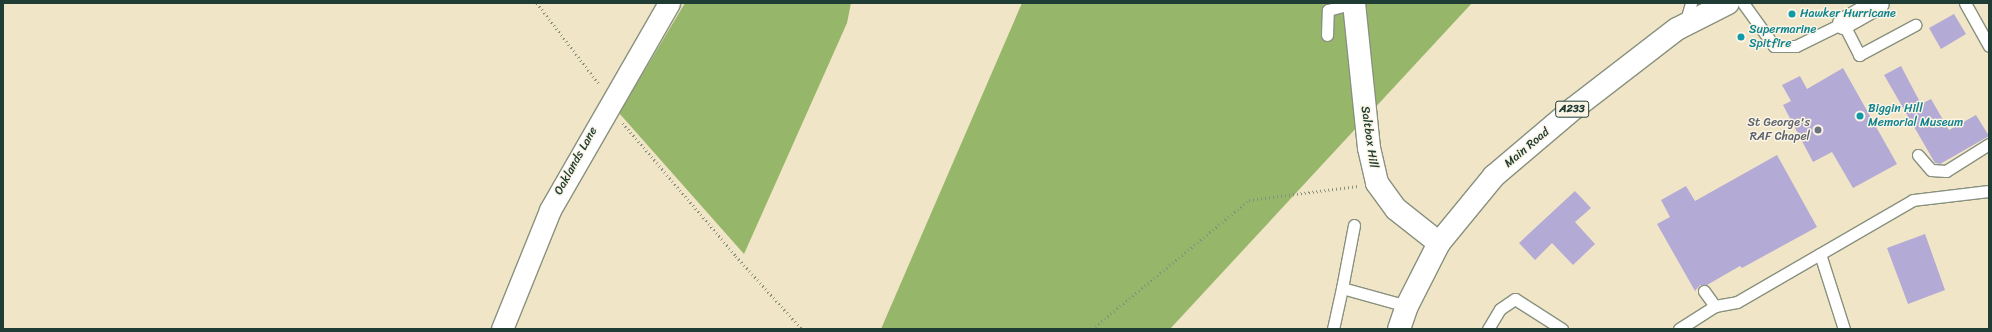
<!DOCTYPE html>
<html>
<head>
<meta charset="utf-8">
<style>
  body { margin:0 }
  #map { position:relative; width:1992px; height:332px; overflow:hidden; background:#f1e5c7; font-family:Sriracha,sans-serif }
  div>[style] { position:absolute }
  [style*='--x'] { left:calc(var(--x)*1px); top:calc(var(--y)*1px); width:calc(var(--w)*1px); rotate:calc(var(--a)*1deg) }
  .forest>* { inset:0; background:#96b66a }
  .building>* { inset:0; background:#b3abd5 }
  .path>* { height:2.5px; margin-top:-1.25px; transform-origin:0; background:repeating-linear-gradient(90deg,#88917e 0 1px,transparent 0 4px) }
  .roads { filter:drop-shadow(1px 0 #88917e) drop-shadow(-1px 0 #88917e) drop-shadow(0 1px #88917e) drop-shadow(0 -1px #88917e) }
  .service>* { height:11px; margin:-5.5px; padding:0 5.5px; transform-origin:5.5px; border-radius:5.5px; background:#fff }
  .minor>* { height:21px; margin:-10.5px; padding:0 10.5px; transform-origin:10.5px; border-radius:10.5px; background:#fff }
  .tertiary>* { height:22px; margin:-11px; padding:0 11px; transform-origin:11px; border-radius:11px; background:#fff }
  .primary>* { height:22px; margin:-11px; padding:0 11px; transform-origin:11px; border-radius:11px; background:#fff }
  .dots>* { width:11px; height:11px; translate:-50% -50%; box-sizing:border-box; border:2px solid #fcf5e5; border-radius:50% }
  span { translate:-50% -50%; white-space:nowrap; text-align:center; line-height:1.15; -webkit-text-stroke:3px #fcf5e5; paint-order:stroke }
  .shield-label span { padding:1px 3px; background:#fcf5e5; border:1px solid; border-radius:3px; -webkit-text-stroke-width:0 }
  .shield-label { font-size:11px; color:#1f3d34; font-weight:700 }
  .culture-label { font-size:12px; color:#0d838f }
  .left { translate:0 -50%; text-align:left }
  .worship-label { font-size:12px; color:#5b616d }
  .right { translate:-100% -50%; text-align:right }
  .street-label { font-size:12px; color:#1f3d34 }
  .frame { position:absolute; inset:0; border:4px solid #1f3d34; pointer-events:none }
</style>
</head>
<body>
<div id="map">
  <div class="forest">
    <div style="clip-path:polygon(685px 3px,851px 3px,847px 23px,744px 254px,619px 113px)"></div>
    <div style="clip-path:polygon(1022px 3px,1472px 3px,1170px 329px,881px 329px)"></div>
  </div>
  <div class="building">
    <div style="clip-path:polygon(1954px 14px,1966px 34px,1941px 49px,1929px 28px)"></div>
    <div style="clip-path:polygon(1901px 66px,1921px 104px,1931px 99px,1949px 130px,1976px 115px,1989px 136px,1940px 164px,1935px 163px,1884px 75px)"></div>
    <div style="clip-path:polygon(1843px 68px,1897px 164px,1853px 188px,1832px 152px,1813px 162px,1783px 105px,1791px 101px,1782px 85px,1800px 76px,1807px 89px)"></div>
    <div style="clip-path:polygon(1777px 155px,1817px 227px,1742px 268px,1740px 266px,1707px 285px,1700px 285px,1695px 291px,1657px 224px,1670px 217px,1661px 200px,1686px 186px,1695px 201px)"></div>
    <div style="clip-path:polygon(1575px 191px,1591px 208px,1575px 222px,1595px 244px,1573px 265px,1552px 243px,1535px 260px,1519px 243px)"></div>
    <div style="clip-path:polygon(1925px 234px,1945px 290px,1908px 304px,1887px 248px)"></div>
  </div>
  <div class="path">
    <div style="--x:537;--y:3;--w:103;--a:52.5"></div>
    <div style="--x:623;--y:123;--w:175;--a:49.6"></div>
    <div style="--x:736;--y:256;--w:98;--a:47.9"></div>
    <div style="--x:1092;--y:329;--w:203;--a:-39.4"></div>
    <div style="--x:1249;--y:200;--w:110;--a:-7.3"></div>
  </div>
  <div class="roads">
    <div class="service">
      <div style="--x:1743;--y:3;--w:53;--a:54.2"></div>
      <div style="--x:1774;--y:46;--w:22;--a:0"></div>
      <div style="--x:1796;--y:46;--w:52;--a:-26.1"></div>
      <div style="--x:1843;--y:23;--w:36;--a:63"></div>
      <div style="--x:1859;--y:55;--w:64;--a:-28.2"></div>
      <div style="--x:1965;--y:3;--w:49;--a:60.8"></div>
      <div style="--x:1685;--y:24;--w:22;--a:-74"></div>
      <div style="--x:1327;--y:35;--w:25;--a:-88"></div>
      <div style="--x:1328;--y:10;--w:27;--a:-15"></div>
      <div style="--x:1918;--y:155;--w:20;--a:49"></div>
      <div style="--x:1931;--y:170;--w:15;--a:4"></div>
      <div style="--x:1946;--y:171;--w:51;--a:-32.1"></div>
      <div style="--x:1820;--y:254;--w:79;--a:72.3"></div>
      <div style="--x:1342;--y:288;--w:64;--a:-79.2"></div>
      <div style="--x:1704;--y:291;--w:19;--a:54"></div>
      <div style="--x:1715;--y:306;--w:22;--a:-10"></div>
      <div style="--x:1737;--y:302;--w:203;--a:-30.1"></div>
      <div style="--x:1913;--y:200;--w:77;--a:-6.8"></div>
      <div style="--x:1333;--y:329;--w:42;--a:-77.6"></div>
      <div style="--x:1342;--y:288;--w:67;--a:15.5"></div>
      <div style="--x:1488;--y:329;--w:23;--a:-59"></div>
      <div style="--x:1500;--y:309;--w:18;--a:-34"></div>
      <div style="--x:1515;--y:299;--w:56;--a:32.6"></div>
      <div style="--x:1679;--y:329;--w:43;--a:-32.6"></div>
    </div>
    <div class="minor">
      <div style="--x:1843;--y:23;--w:40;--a:-29.7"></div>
      <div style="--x:502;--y:329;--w:128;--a:-68"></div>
      <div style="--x:550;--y:210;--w:239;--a:-60.1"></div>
    </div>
    <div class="tertiary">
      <div style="--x:1354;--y:3;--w:146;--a:84.1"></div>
      <div style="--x:1369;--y:148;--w:36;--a:77"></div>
      <div style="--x:1377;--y:183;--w:32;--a:54"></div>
      <div style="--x:1396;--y:209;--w:55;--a:38.3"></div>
    </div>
    <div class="primary">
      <div style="--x:1399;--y:329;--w:24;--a:-71"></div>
      <div style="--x:1407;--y:306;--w:71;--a:-63.1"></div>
      <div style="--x:1439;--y:243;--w:87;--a:-50.6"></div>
      <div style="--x:1494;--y:176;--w:104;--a:-40.3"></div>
      <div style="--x:1573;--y:109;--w:131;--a:-37.6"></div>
      <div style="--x:1677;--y:29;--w:57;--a:-27"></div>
    </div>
  </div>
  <div class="dots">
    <div style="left:1792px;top:14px;background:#0f9aa8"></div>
    <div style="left:1741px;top:37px;background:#0f9aa8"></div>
    <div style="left:1860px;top:116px;background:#0f9aa8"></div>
    <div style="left:1818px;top:130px;background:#6b7280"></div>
  </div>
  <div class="shield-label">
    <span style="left:1572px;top:109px">A233</span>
  </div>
  <div class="culture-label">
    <span class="left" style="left:1800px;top:14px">Hawker Hurricane</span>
    <span class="left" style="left:1749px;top:37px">Supermarine<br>Spitfire</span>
    <span class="left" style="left:1868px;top:116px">Biggin Hill<br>Memorial Museum</span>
  </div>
  <div class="worship-label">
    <span class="right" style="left:1810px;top:130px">St George's<br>RAF Chapel</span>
  </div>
  <div class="street-label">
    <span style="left:1369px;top:137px;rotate:82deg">Saltbox Hill</span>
    <span style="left:1527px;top:148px;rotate:-40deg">Main Road</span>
    <span style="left:576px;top:161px;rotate:-61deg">Oaklands Lane</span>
  </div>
  <div class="frame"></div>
</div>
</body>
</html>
